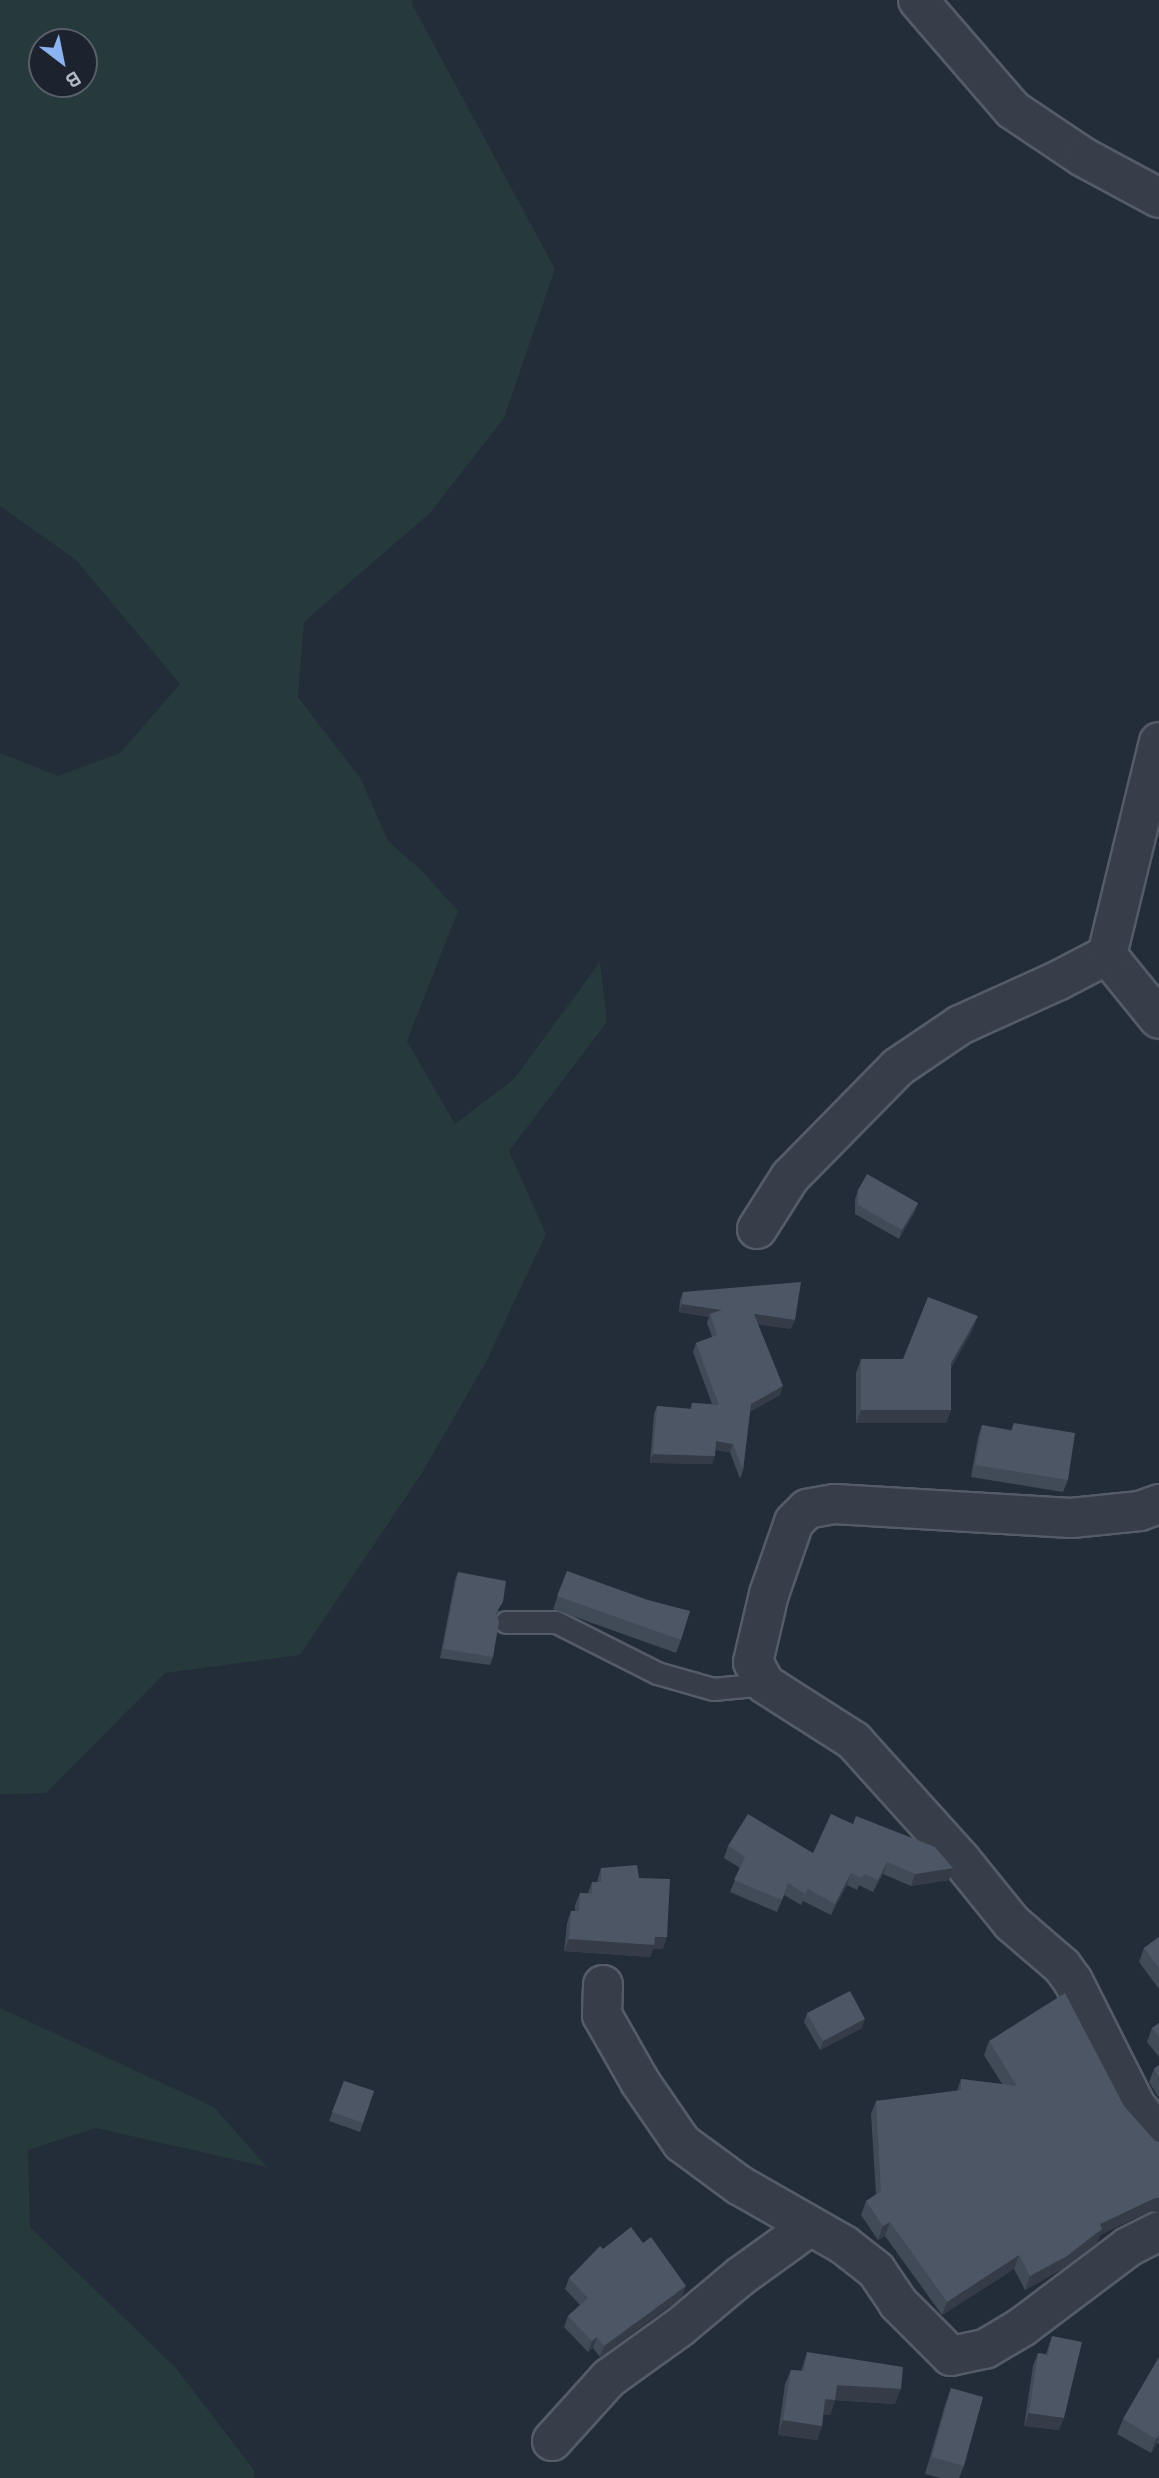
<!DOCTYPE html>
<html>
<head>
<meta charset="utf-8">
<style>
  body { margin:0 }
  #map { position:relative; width:1159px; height:2478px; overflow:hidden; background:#232c39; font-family:"Varela Round",sans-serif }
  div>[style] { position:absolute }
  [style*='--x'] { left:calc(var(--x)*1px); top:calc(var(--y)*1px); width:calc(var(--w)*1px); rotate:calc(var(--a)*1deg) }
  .green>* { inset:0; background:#26393b }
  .roads { filter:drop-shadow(2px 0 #555c67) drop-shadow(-2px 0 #555c67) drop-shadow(0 2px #555c67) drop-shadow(0 -2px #555c67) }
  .lane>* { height:21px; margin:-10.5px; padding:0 10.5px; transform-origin:10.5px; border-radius:10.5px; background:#373e49 }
  .street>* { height:38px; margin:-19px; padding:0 19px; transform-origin:19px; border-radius:19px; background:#373e49 }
  .wall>* { inset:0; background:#414a57 }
  .shaded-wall>* { inset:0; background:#353c47 }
  .building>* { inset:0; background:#4c5665 }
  span { translate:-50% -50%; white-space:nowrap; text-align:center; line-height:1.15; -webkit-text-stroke:5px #1c232e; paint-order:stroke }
  .north { position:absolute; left:28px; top:28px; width:70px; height:70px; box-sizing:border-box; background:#1c232e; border:2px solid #585f6a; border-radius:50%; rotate:148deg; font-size:19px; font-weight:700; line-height:28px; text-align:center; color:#b2b9c5 }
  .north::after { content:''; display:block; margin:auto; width:24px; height:32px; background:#8bb2f1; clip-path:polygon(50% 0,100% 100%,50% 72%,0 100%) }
</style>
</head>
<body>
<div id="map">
  <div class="green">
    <div style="clip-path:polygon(evenodd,0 0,413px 0,412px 4px,555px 269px,504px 418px,430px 513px,304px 622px,298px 697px,361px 779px,388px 841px,421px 870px,458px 911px,407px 1041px,455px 1124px,514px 1079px,600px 962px,607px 1022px,509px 1151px,546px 1234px,486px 1362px,422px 1473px,300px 1655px,165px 1673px,46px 1793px,0 1794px,0 753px,58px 776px,120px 753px,180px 684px,76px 560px,0 506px,0 0,84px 42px,84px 84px,42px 84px,42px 42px,84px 42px)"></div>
    <div style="clip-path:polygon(0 2008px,214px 2107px,267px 2167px,96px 2128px,28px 2150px,30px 2227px,176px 2368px,254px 2470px,255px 2478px,0 2478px)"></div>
  </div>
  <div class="roads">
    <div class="lane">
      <div style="--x:506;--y:1622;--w:50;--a:0"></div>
      <div style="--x:556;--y:1622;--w:113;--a:26.8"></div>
      <div style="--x:657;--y:1673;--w:58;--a:15.9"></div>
      <div style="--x:713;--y:1689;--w:52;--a:-5.5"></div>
    </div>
    <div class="street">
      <div style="--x:918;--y:0;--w:145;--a:49.2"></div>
      <div style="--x:1013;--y:110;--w:84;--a:33.9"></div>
      <div style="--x:1083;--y:157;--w:86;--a:28.3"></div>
      <div style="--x:1107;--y:955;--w:82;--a:50.9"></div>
      <div style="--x:757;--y:1229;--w:62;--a:-57.6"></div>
      <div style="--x:790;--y:1177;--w:154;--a:-45.5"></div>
      <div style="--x:898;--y:1067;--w:75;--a:-34.1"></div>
      <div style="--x:960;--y:1025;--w:109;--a:-24.4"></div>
      <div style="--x:1059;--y:980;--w:54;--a:-27.5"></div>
      <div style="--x:1107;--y:955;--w:219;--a:-76.3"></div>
      <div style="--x:1159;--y:1504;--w:20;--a:160"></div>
      <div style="--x:1140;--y:1511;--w:69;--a:174.2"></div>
      <div style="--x:1071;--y:1518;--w:237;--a:-176.6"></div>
      <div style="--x:834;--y:1504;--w:27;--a:170"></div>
      <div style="--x:807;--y:1509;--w:18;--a:135"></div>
      <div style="--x:794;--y:1522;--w:76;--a:109.1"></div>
      <div style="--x:769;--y:1594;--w:70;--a:103.2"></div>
      <div style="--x:753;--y:1662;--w:25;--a:61"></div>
      <div style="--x:765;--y:1684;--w:106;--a:32.6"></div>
      <div style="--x:854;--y:1741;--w:160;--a:48"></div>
      <div style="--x:961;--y:1860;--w:81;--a:51"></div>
      <div style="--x:1012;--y:1923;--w:66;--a:40.7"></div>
      <div style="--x:1062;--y:1966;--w:19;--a:54"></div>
      <div style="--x:1073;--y:1981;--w:140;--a:63.3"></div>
      <div style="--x:1136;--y:2106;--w:37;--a:52"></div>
      <div style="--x:603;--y:1985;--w:30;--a:92"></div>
      <div style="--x:602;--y:2015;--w:77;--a:60.4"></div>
      <div style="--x:640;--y:2082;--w:74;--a:55.5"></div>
      <div style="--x:682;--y:2143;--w:71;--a:36.4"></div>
      <div style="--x:739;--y:2185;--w:121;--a:29.7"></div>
      <div style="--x:844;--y:2245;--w:41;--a:38"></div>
      <div style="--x:876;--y:2270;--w:40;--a:56"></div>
      <div style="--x:898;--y:2303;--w:75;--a:45"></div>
      <div style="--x:951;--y:2356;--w:35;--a:-12"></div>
      <div style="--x:985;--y:2349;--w:43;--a:-30.7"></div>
      <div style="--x:1022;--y:2327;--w:133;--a:-37"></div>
      <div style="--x:1128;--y:2247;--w:35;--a:-27"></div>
      <div style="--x:552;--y:2441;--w:85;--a:-47.9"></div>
      <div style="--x:609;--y:2378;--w:87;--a:-35.7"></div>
      <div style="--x:680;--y:2327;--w:80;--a:-39.9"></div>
      <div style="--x:741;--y:2276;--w:84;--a:-35.8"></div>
    </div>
  </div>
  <div class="wall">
    <div style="clip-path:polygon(858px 1190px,918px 1203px,915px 1211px,899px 1239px,855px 1214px,855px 1199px)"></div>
    <div style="clip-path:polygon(683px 1292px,791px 1329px,757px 1324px,780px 1395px,750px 1411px,743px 1470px,740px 1479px,730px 1452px,715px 1450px,712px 1464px,650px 1463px,654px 1414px,657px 1406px,690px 1409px,692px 1403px,712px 1404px,693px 1352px,696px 1343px,712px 1337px,707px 1323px,709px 1317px,679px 1312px,680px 1300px)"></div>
    <div style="clip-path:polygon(973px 1329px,951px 1368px,951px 1410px,946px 1423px,856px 1423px,856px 1373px,861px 1359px,903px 1359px)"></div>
    <div style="clip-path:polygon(1014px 1423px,1068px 1480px,1063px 1492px,971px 1477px,978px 1437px,982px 1425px,1011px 1430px)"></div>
    <div style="clip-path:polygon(567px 1571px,681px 1640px,676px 1653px,553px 1609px)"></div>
    <div style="clip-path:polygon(458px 1572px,499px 1611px,497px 1615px,493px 1657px,490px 1665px,440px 1658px,455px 1580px)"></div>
    <div style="clip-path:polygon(728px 1846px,813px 1853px,953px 1868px,949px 1880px,911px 1886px,883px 1874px,873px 1892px,859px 1885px,857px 1890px,847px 1885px,831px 1915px,803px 1901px,801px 1905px,784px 1895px,777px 1912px,730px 1892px,740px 1868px,724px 1858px)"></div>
    <div style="clip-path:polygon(601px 1868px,639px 1878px,663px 1949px,653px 1949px,650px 1957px,564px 1951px,567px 1923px,571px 1911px,575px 1911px,575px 1905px,580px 1893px,588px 1893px,592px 1882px,597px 1882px)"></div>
    <div style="clip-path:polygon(1159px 1937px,1159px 1989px,1139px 1962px,1144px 1948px)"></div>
    <div style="clip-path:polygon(807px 2013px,862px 2028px,820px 2050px,804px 2022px)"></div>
    <div style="clip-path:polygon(1159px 2023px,1159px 2057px,1147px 2042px,1152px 2028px)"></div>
    <div style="clip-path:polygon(989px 2041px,1124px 2106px,1155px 2141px,1159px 2142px,1159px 2212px,1150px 2211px,1100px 2235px,1097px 2243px,1062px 2269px,1025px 2290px,1014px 2269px,942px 2315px,885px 2236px,878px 2240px,861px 2215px,866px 2201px,876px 2195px,871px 2114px,876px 2101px,957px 2091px,961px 2079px,1002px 2084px,984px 2055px)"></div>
    <div style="clip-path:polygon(1159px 2065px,1159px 2098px,1149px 2082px,1154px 2069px)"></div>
    <div style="clip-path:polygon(344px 2081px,374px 2091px,360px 2132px,329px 2121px)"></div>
    <div style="clip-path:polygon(603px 2249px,682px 2297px,600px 2357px,593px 2348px,588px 2352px,564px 2327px,568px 2316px,580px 2305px,565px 2289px,569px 2278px)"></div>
    <div style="clip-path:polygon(1052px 2336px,1059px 2430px,1024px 2426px,1033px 2366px,1038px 2353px,1046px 2354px)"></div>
    <div style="clip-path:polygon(807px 2352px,895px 2404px,835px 2400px,830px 2415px,823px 2414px,822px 2426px,817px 2440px,778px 2435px,785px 2384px,791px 2370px,801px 2371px)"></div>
    <div style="clip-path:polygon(1159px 2357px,1159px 2444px,1157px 2443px,1151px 2453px,1117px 2434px,1123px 2419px)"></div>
    <div style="clip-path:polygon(951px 2388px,964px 2466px,959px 2478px,941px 2478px,925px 2474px,945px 2405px)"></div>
  </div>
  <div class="shaded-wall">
    <div style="clip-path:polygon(918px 1203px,915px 1211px,899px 1239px,902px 1230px)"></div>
    <div style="clip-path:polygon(682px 1304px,722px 1310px,710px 1314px,709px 1317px,679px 1312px)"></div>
    <div style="clip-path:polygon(754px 1314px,795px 1320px,791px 1329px,751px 1323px)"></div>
    <div style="clip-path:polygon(978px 1316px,973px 1329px,946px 1377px,951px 1363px)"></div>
    <div style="clip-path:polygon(783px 1386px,780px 1395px,748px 1413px,751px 1404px)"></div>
    <div style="clip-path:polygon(861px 1410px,951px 1410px,946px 1423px,856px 1423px)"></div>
    <div style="clip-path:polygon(716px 1441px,733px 1444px,730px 1452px,713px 1450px)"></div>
    <div style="clip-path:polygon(653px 1454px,715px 1456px,712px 1464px,650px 1463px)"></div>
    <div style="clip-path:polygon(887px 1862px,883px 1874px,873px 1892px,878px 1880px)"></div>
    <div style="clip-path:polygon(953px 1868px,949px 1880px,911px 1886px,915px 1874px)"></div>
    <div style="clip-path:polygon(851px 1873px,847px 1885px,831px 1915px,835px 1904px)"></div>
    <div style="clip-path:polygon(655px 1937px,667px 1937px,663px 1949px,653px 1949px,650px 1957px,564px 1951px,569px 1939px)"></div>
    <div style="clip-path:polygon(865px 2019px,862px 2028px,820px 2050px,823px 2041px)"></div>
    <div style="clip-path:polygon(1155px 2198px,1159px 2198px,1159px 2212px,1150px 2211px,1100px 2235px,1097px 2243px,1062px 2269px,1025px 2290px,1030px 2276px,1100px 2224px)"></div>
    <div style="clip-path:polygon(890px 2222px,885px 2236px,878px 2240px,883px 2226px)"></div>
    <div style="clip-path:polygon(1019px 2255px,1014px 2269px,942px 2315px,947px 2302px)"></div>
    <div style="clip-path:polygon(686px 2286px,682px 2297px,600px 2357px,604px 2346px)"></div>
    <div style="clip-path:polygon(597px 2337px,593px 2348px,588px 2352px,592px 2341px)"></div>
    <div style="clip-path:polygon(837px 2385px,901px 2389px,895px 2404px,831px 2400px)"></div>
    <div style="clip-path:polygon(825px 2399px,835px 2400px,830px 2415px,820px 2414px)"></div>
    <div style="clip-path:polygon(1029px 2413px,1064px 2418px,1059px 2430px,1024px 2426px)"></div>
    <div style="clip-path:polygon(783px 2420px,822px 2426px,817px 2440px,778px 2435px)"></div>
    <div style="clip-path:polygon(1159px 2434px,1157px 2443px,1151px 2453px,1156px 2439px)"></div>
  </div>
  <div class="building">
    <div style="clip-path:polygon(867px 1174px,918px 1203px,902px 1230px,858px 1205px,858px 1190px)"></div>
    <div style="clip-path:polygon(801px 1282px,795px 1320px,754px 1314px,783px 1386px,751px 1404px,743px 1470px,733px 1444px,716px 1441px,715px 1456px,653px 1454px,657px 1406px,692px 1409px,692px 1403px,719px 1405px,696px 1343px,717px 1335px,710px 1314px,722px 1310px,682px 1304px,683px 1292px)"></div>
    <div style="clip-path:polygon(928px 1297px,978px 1316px,951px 1363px,951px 1410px,861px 1410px,861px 1359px,903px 1359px)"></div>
    <div style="clip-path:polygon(1014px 1423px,1075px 1433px,1068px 1480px,975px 1465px,982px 1425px,1012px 1431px)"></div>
    <div style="clip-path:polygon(567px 1571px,648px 1600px,690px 1611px,681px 1640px,557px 1596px)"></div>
    <div style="clip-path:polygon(458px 1572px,506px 1581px,503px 1602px,496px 1613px,499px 1622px,493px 1657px,443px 1649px)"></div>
    <div style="clip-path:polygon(748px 1814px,813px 1853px,831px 1814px,853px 1824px,856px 1816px,935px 1847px,953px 1868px,915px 1874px,887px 1862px,878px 1880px,864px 1874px,861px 1878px,851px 1873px,835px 1904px,808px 1889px,805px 1894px,788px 1883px,782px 1900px,734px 1880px,745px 1857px,728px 1846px)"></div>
    <div style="clip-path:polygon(637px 1865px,639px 1878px,670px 1879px,667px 1937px,655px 1937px,654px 1945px,569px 1939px,571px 1911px,579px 1911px,580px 1893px,592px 1894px,592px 1882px,601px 1882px,601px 1868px)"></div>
    <div style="clip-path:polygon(1159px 1937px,1159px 1968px,1144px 1948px)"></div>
    <div style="clip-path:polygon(850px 1991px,865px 2019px,823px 2041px,807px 2013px)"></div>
    <div style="clip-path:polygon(1065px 1993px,1124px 2106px,1155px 2141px,1159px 2142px,1159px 2198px,1155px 2198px,1100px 2224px,1102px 2229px,1067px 2256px,1030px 2276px,1019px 2255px,947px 2302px,890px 2222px,883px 2226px,866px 2201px,881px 2191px,876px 2101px,961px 2090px,961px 2079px,1017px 2086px,989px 2041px)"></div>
    <div style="clip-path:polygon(1159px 2023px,1159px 2037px,1152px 2028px)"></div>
    <div style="clip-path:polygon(1159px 2065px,1159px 2077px,1154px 2069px)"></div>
    <div style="clip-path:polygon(344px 2081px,374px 2091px,363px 2123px,332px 2112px)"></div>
    <div style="clip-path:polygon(631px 2227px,643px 2243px,651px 2237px,686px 2286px,604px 2346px,597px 2337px,592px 2341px,568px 2316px,588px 2298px,569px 2278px,600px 2246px,603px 2249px)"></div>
    <div style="clip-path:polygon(1052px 2336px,1082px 2342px,1064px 2418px,1029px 2413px,1038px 2353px,1048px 2355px)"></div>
    <div style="clip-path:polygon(807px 2352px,903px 2367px,901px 2389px,837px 2385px,835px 2400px,825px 2399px,822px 2426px,783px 2420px,791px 2370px,804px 2371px)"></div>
    <div style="clip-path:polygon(1159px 2357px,1159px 2434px,1156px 2439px,1123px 2419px)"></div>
    <div style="clip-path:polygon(951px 2388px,983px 2397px,964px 2466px,932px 2457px)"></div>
  </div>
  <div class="north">B</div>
</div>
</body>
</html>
